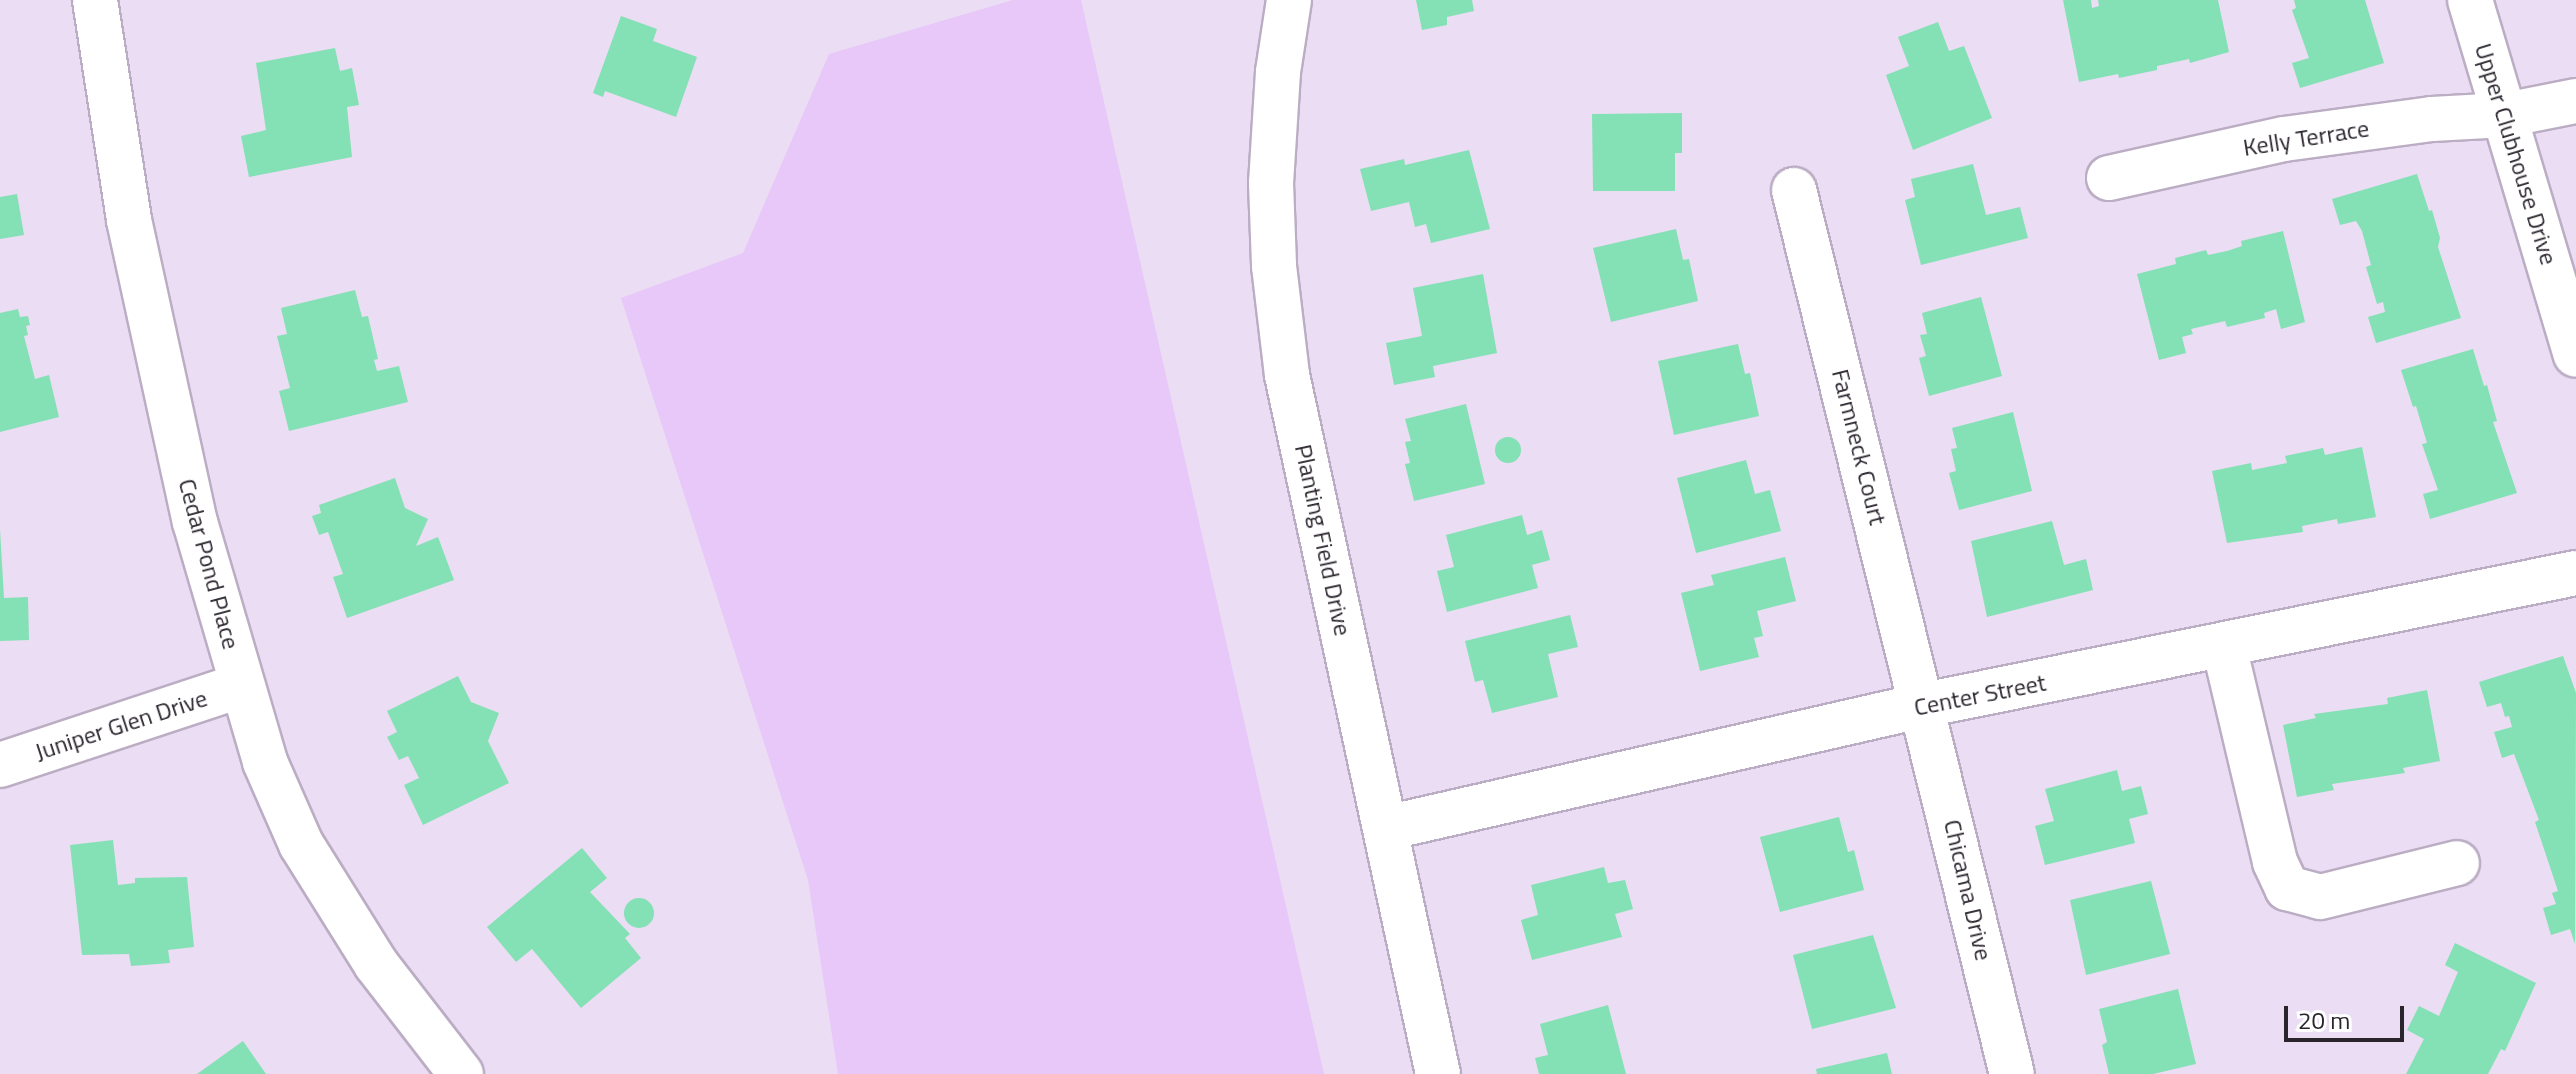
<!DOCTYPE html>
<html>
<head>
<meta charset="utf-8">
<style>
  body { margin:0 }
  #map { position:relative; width:2576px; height:1074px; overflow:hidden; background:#ebddf3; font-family:"Titillium Web",sans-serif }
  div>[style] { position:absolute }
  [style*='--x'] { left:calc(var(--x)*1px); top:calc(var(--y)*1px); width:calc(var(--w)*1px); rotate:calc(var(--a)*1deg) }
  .green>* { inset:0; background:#e7c8f9 }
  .building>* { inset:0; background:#84e0b5 }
  .round { border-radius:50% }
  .roads { filter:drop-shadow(2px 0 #bbadc3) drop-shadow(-2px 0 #bbadc3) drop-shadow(0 2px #bbadc3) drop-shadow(0 -2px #bbadc3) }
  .minor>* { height:44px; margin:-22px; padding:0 22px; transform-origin:22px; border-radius:22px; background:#fff }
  span { translate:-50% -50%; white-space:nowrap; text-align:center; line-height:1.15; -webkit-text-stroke:6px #fff; paint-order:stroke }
  .street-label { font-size:24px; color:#2a242d }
  .scale { position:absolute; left:2284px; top:1006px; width:120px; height:36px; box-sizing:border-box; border:4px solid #2a242d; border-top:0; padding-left:10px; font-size:24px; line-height:28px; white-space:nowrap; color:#2a242d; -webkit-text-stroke:6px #fff; paint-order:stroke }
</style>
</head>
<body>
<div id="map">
  <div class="green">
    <div style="clip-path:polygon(1013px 0,1081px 0,1324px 1074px,838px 1074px,808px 880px,621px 298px,743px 253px,829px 54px)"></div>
  </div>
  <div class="building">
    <div style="clip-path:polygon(1416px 0,1472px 0,1474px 11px,1447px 17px,1447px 25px,1422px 30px)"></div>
    <div style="clip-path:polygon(2063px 0,2091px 0,2092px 8px,2099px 6px,2098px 0,2218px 0,2229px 52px,2190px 63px,2189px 59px,2157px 66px,2157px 70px,2119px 78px,2118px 74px,2079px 82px)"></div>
    <div style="clip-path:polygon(2294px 0,2365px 0,2384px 63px,2300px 88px,2292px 63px,2309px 58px,2292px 10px,2296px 8px)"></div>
    <div style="clip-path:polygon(621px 16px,657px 29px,653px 41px,697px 57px,676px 117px,605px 91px,603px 97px,593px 93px)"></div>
    <div style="clip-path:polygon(1938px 22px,1949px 51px,1964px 46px,1992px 118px,1913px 150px,1886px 75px,1909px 66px,1898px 37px)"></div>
    <div style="clip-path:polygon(335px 48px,340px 71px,352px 68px,359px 105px,347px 107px,352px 157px,249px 177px,241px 136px,266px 130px,256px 63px)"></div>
    <div style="clip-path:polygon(1682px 113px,1682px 153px,1675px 153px,1675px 191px,1593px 191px,1592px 114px)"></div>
    <div style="clip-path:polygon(1469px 150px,1490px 229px,1431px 243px,1426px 224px,1415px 227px,1409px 202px,1371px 211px,1360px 169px,1404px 159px,1405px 165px)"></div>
    <div style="clip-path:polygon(1973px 164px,1986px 215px,2020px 207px,2028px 238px,1921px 265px,1905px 200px,1915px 197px,1911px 179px)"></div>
    <div style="clip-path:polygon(2417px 174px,2429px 211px,2432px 210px,2440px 238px,2438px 247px,2461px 318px,2376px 343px,2368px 317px,2385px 312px,2383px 302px,2377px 304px,2366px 267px,2371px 265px,2362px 231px,2356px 221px,2340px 225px,2332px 199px)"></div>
    <div style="clip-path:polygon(17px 194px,24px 235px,0 239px,0 197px)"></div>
    <div style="clip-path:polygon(1676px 229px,1683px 260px,1689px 259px,1698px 301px,1611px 322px,1593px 248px)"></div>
    <div style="clip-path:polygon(2283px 231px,2305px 322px,2281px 329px,2276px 309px,2264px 313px,2265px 318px,2227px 327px,2225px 321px,2191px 329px,2193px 334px,2182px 337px,2186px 353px,2159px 360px,2137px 274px,2176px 264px,2175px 258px,2206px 250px,2208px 255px,2227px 251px,2242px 246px,2241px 241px)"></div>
    <div style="clip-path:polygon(1483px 274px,1497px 353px,1433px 366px,1435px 377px,1394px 385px,1386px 343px,1422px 336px,1413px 288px)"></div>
    <div style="clip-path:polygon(355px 290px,362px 317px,368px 316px,378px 359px,374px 360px,377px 371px,399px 366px,408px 402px,289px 431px,279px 391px,290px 388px,277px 336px,287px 334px,281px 308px)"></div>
    <div style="clip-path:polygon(1981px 297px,2002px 376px,1929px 396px,1919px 358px,1926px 356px,1920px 335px,1927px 334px,1922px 313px)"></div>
    <div style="clip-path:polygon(18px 309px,20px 317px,28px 316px,30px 325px,26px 326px,28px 335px,24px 336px,35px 379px,49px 375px,59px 417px,0 432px,0 313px)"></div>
    <div style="clip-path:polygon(1738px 344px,1745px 374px,1750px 373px,1759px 416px,1674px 435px,1658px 361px)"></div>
    <div style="clip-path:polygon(2473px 349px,2484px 386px,2487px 385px,2497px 421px,2493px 422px,2517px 493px,2430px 519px,2423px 494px,2438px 490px,2422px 444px,2427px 443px,2416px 406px,2413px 407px,2401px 370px)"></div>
    <div style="clip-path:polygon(1466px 404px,1485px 484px,1414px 501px,1405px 464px,1410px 463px,1405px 442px,1411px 441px,1405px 419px)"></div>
    <div style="clip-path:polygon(2013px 412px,2032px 491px,1959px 510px,1949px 473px,1956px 471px,1951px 449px,1957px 448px,1952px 428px)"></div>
    <div class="round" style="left:1495px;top:437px;width:26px;height:26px"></div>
    <div style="clip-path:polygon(2362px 447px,2376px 517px,2338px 524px,2337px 519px,2302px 526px,2303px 532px,2227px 543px,2212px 471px,2251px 463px,2252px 470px,2287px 463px,2285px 456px,2323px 448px,2325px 455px)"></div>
    <div style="clip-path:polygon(1746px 460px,1755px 494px,1770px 490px,1781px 531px,1696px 553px,1677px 478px)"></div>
    <div style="clip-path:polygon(395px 478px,405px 508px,428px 519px,416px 546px,438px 537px,454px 580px,347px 618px,333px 577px,343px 574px,328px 532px,319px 535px,312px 516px,321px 513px,319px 505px)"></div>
    <div style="clip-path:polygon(1522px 515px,1527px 535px,1542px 530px,1550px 560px,1532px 565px,1538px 588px,1447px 612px,1437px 571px,1454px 567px,1446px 535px)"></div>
    <div style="clip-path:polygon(2052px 521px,2064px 565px,2086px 559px,2093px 590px,1987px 617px,1971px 541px)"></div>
    <div style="clip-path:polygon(0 529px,4px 598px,28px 597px,29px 640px,0 641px)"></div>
    <div style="clip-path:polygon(1785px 557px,1796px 601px,1757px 611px,1763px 636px,1754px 638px,1759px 657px,1700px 671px,1681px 593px,1714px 585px,1711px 575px)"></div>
    <div style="clip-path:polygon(1570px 615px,1578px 647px,1548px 654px,1558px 697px,1492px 713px,1483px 680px,1475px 682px,1465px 641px)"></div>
    <div style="clip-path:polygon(2563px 656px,2576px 693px,2575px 944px,2570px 929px,2551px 935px,2543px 908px,2556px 904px,2552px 893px,2558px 891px,2535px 822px,2539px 820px,2514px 754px,2502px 758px,2494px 732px,2512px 727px,2509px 716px,2505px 717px,2501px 703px,2487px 707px,2479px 682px)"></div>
    <div style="clip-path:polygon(458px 676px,471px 702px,499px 713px,488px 741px,509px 783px,423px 825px,404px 785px,419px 778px,408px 756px,399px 760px,387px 737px,397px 732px,387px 711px)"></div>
    <div style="clip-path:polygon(2427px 690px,2440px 761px,2403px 768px,2405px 773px,2332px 784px,2334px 790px,2297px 797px,2283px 725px,2316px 718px,2314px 714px,2388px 704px,2387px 698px)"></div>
    <div style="clip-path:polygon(2117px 770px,2122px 791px,2141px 786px,2148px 814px,2129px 819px,2135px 843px,2045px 865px,2035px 826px,2054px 821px,2045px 789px)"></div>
    <div style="clip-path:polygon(1839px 817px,1848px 852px,1854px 850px,1864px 890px,1780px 912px,1760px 837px)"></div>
    <div style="clip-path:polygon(113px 840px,118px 885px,135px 883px,135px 878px,187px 877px,194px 947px,168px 950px,170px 963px,131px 966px,129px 954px,82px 955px,70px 845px)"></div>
    <div style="clip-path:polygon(582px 848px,607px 878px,590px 892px,630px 934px,625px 938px,641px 958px,581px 1008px,532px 949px,516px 962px,487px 927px)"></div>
    <div style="clip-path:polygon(1604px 867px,1608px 883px,1625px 880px,1633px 909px,1615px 914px,1622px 937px,1532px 960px,1521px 920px,1538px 915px,1531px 885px)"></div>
    <div style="clip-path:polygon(2151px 881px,2170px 954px,2086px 975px,2070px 900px)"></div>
    <div class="round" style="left:624px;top:898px;width:30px;height:30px"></div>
    <div style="clip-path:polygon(1873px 935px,1896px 1008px,1812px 1029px,1793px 955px)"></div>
    <div style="clip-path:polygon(2455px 943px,2536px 983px,2505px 1051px,2501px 1049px,2488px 1074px,2406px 1074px,2424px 1039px,2407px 1030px,2419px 1006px,2439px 1016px,2458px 972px,2445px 965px)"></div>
    <div style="clip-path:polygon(2178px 989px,2196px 1064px,2153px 1074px,2109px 1074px,2102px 1045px,2107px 1042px,2099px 1009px)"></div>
    <div style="clip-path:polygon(1608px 1005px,1626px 1074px,1539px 1074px,1535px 1058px,1548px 1055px,1540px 1024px)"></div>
    <div style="clip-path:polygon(243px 1041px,266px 1074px,197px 1074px)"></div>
    <div style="clip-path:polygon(1887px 1053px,1892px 1074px,1817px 1074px,1816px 1069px)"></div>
  </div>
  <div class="roads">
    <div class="minor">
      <div style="--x:95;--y:0;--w:223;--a:81.2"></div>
      <div style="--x:129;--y:220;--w:309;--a:77.7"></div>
      <div style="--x:195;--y:522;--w:250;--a:73.7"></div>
      <div style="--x:265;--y:762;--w:90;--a:66.3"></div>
      <div style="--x:301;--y:844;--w:142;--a:58"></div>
      <div style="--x:376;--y:964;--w:139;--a:52.3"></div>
      <div style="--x:1289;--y:0;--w:73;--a:98.7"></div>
      <div style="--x:1278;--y:72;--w:111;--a:93.6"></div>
      <div style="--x:1271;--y:183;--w:83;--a:87.9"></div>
      <div style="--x:1274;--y:266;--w:110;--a:83.2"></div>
      <div style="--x:1287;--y:375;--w:715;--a:77.81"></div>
      <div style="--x:2470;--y:0;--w:370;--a:73.4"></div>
      <div style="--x:2109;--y:178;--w:179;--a:-12.6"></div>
      <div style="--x:2284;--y:139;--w:149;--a:-7.7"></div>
      <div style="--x:2432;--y:119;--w:73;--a:-3.1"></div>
      <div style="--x:2505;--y:115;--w:72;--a:-11.2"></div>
      <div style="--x:1794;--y:190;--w:910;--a:76.15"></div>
      <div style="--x:2224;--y:646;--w:222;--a:76.7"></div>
      <div style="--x:2275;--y:862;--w:29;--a:65"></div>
      <div style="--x:2287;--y:888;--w:34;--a:15"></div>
      <div style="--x:2320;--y:897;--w:141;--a:-13.9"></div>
      <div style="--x:0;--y:765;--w:255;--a:-18.3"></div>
      <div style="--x:1386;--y:828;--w:552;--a:-12.88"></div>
      <div style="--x:1924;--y:705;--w:665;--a:-11.45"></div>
    </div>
  </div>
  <div class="street-label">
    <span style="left:2306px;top:138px;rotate:-9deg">Kelly Terrace</span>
    <span style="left:2516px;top:154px;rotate:73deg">Upper Clubhouse Drive</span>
    <span style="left:1859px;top:447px;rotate:76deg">Farmneck Court</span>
    <span style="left:1323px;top:540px;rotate:78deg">Planting Field Drive</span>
    <span style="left:209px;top:564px;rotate:75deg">Cedar Pond Place</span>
    <span style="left:1980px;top:695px;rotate:-11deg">Center Street</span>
    <span style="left:121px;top:725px;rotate:-18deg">Juniper Glen Drive</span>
    <span style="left:1968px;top:890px;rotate:77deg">Chicama Drive</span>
  </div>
  <div class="scale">20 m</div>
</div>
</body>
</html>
